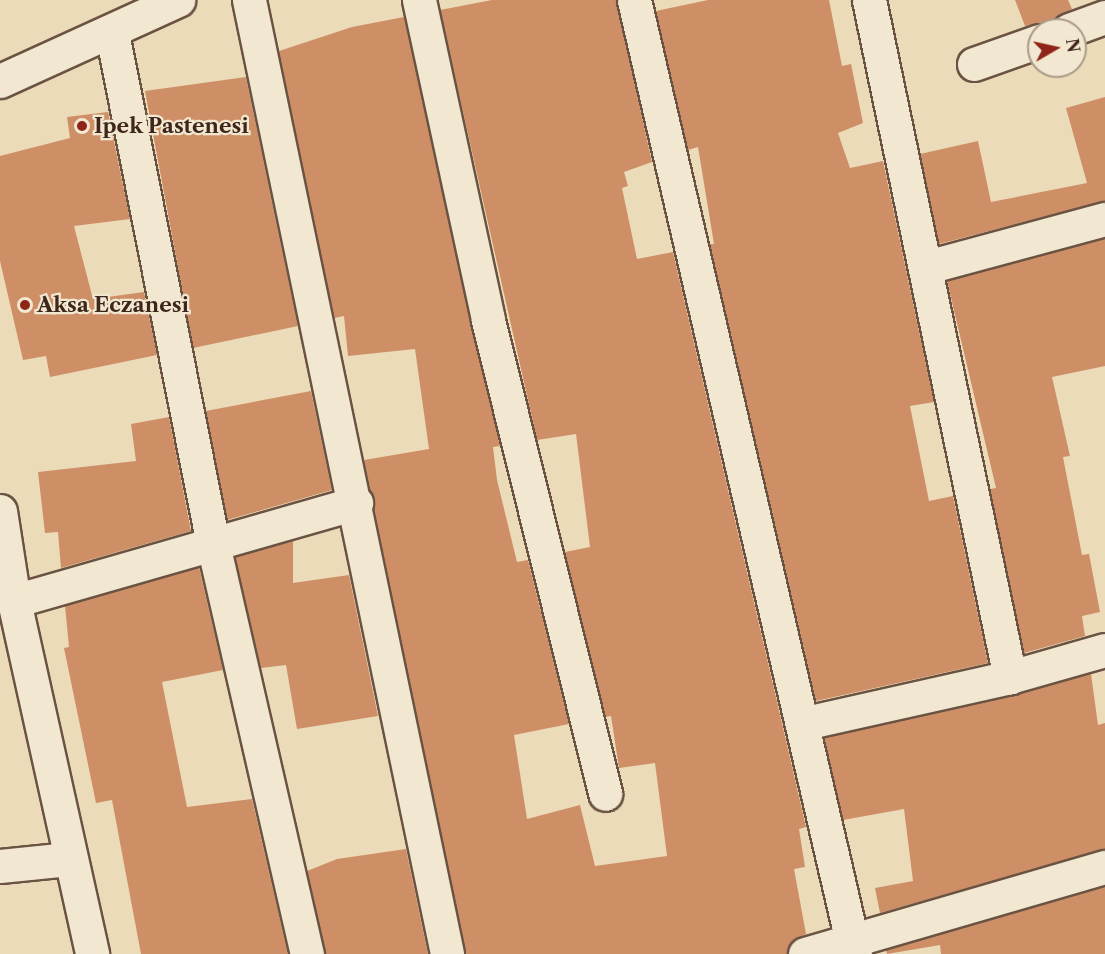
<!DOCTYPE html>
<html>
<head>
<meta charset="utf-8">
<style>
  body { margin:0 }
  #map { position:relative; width:1105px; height:954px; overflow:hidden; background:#ebdbb8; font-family:"Libre Caslon Text",serif }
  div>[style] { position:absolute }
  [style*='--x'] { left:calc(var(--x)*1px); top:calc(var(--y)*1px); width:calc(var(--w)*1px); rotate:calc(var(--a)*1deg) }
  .building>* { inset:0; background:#ce8f67 }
  .roads { filter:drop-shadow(2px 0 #6a5342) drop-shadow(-2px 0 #6a5342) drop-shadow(0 2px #6a5342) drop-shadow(0 -2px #6a5342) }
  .street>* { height:33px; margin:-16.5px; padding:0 16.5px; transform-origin:16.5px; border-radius:16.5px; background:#f2e8d1 }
  .secondary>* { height:33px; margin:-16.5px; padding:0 16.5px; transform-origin:16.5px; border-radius:16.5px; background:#f2e8d1 }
  .dots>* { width:16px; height:16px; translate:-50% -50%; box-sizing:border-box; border:3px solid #f2e8d1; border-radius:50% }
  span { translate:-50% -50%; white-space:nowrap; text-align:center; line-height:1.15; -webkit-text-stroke:4.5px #f2e8d1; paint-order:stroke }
  .poi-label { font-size:21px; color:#3f261b; font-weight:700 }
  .left { translate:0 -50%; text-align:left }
  .north { position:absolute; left:1027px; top:18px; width:60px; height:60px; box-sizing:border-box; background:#f2e8d1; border:2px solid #aa9a88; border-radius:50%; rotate:81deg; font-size:16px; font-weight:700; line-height:24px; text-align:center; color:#3f261b }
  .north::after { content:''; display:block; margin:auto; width:21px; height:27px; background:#8f2418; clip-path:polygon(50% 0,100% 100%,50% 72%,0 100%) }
</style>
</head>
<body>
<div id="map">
  <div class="building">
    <div style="clip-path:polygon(492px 0,616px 0,652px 162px,624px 172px,628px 186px,622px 188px,637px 259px,673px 252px,806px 827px,799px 829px,805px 867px,794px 869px,806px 934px,792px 941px,787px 954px,465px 954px,364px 460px,429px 449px,415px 349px,348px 356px,344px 316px,334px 318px,279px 51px,352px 27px,404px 17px,500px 446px,493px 447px,497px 480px,517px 562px,528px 560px,569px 724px,514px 735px,527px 819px,580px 805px,595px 866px,667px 856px,655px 763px,619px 768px,611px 716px,605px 717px,565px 552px,590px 547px,576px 434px,537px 440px,440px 10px)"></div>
    <div style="clip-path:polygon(708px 0,829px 0,842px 66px,851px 64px,863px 123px,838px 133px,850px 168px,883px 161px,934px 402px,910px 406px,929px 501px,953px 496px,988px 663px,816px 701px,710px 244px,714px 244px,698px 147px,688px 150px,656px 11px)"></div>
    <div style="clip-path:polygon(1015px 0,1068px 0,1072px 9px,1055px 18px,1051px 26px,1042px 23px,1025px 26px)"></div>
    <div style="clip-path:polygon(246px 77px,298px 326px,193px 348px,145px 91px)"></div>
    <div style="clip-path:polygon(1105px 97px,1105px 201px,939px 244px,920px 154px,978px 141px,991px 202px,1087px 183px,1066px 108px)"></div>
    <div style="clip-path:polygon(108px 112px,130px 219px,74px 226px,93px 299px,144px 292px,157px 355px,50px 377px,46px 356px,23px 360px,0 261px,0 156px,70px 138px,67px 117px)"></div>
    <div style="clip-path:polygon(1105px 238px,1105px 366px,1052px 377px,1070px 456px,1063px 457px,1082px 555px,1089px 554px,1100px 612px,1082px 616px,1085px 636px,1024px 653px,990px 489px,996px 488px,947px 281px)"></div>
    <div style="clip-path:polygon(311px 391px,332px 490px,227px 520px,206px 411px)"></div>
    <div style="clip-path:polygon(169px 417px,191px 531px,61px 568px,58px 532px,45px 533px,38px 472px,136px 461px,131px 424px)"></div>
    <div style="clip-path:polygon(293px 541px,293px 583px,349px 575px,378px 716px,297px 729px,286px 665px,261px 668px,235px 557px)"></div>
    <div style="clip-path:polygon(199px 567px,223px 670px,162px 682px,187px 807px,252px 799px,288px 954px,141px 954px,112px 800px,96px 803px,64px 648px,69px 647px,65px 606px)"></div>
    <div style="clip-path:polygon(1091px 674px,1098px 725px,1105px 723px,1105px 849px,880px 913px,875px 888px,913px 881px,904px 809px,843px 820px,824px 738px)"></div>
    <div style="clip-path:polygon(406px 849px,428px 954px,325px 954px,307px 871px,337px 859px)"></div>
    <div style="clip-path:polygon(1105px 887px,1105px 954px,941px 954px,940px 945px,887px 954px,886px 950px)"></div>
  </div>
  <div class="roads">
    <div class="street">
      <div style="--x:249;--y:0;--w:974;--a:78.27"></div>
      <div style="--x:419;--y:0;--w:327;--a:77.8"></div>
      <div style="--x:488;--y:320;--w:488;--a:76.1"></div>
      <div style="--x:634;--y:0;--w:979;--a:76.96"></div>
      <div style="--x:869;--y:0;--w:692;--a:78.24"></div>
      <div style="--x:1069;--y:30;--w:38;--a:-20"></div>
      <div style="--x:112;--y:33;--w:521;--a:78.82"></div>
      <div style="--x:213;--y:544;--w:421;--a:77.1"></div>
      <div style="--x:974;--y:64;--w:69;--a:-19.5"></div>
      <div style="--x:927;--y:267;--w:184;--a:-15.1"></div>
      <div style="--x:14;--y:601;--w:356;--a:-16"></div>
      <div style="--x:805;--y:723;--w:210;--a:-12.6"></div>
      <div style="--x:1010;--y:677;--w:99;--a:-15.9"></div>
      <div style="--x:0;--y:866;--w:69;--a:-5.8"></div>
      <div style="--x:805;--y:954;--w:312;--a:-16.2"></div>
    </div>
    <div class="secondary">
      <div style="--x:0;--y:81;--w:196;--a:-24.5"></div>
      <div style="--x:0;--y:511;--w:91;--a:81.2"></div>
      <div style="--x:14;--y:601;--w:362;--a:77.5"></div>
    </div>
  </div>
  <div class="dots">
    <div style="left:82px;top:126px;background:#8f2418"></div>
    <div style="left:25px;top:305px;background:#8f2418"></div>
  </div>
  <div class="poi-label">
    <span class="left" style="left:94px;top:126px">Ipek Pastenesi</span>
    <span class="left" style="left:37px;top:305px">Aksa Eczanesi</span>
  </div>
  <div class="north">N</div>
</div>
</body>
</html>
